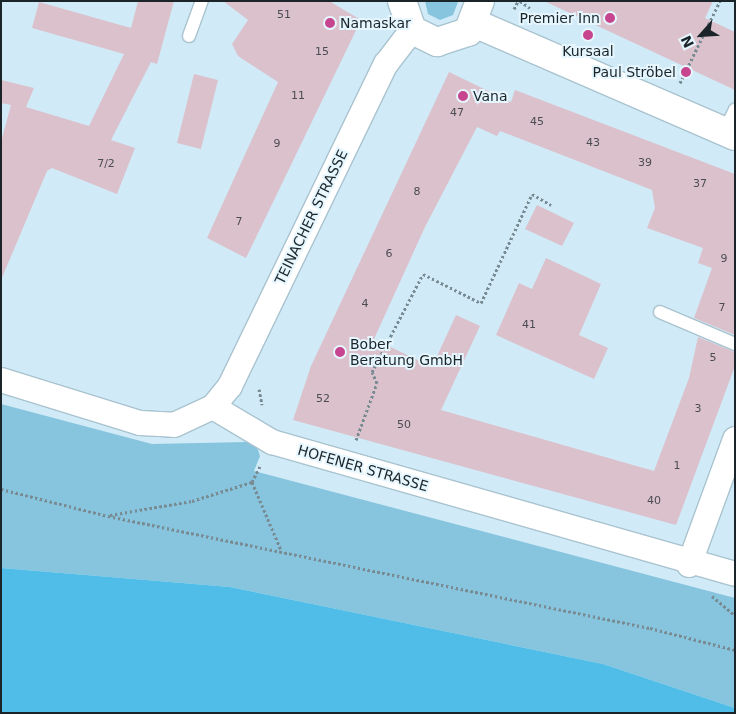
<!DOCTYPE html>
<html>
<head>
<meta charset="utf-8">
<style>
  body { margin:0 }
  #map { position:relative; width:736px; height:714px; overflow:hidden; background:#d0ebf7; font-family:"DejaVu Sans",sans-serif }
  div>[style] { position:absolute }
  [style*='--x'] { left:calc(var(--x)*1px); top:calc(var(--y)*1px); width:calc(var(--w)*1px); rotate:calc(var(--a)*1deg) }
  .green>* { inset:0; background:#87c4de }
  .water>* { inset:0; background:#4fbde7 }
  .building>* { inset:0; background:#dbc1cc }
  .path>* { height:3px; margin-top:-1.5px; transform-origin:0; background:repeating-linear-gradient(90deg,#788b93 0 2.5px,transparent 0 5px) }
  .roads { filter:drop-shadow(1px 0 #a9c3cf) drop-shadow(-1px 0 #a9c3cf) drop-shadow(0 1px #a9c3cf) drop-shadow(0 -1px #a9c3cf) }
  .service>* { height:12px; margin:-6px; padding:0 6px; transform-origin:6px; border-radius:6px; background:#fff }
  .minor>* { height:24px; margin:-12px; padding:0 12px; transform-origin:12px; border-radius:12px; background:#fff }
  .secondary>* { height:28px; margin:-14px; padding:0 14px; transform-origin:14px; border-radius:14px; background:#fff }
  .dots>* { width:14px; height:14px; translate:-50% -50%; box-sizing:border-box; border:2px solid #e6f6fe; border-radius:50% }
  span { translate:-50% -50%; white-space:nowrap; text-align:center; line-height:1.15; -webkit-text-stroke:4px #e6f6fe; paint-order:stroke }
  .number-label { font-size:11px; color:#4b4c52 }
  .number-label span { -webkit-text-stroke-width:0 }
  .poi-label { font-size:14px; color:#1b2529 }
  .right { translate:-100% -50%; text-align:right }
  .left { translate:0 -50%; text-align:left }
  .street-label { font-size:14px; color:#1b2529 }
  .frame { position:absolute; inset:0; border:2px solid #1b2529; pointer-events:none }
  .north { position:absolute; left:676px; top:10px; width:50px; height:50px; -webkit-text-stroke:4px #e6f6fe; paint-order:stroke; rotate:244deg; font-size:14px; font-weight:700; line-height:20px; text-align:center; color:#1b2529 }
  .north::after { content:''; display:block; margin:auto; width:18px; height:22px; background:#1b2529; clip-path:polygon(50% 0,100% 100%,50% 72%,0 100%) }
</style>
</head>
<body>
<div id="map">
  <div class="green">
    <div style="clip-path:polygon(425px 1px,458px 1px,458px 2px,453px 15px,440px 20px,428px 14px)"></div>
    <div style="clip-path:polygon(1px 404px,152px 444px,247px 442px,257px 447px,260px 456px,254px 471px,735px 598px,735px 708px,603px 664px,230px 587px,1px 568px)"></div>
  </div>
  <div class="water">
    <div style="clip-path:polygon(1px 568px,230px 587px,603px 664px,735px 708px,735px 713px,1px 713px)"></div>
  </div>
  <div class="building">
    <div style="clip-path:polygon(138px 1px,174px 1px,157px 64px,151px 62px,111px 140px,135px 148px,117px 194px,52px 168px,47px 171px,1px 280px,1px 142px,11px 105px,1px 103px,1px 80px,34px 88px,26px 107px,89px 126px,124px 54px,32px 28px,39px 2px,131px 28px)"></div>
    <div style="clip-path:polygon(223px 1px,329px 1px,361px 20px,246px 258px,207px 238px,278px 82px,238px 56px,232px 44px,248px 20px)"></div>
    <div style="clip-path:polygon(544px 1px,713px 1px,705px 18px,735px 32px,735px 90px)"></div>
    <div style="clip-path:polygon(449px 72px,511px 102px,515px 90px,735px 174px,735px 335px,694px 318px,712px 268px,698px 263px,703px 248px,647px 228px,655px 208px,652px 190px,500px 131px,497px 136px,477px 127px,425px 227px,374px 339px,432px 367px,456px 315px,480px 326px,441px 410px,654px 471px,689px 378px,698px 337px,735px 352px,735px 366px,676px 525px,293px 420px,311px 366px)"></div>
    <div style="clip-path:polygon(194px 74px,218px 80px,201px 149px,177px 143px)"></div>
    <div style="clip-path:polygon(537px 205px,574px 223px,562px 246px,525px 229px)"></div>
    <div style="clip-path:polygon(546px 258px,601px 284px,579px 335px,608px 348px,594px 379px,496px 335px,519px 283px,532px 289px)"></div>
  </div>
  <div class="path">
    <div style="--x:520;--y:1;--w:12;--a:35"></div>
    <div style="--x:514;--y:9;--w:9;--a:-63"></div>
    <div style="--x:680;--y:83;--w:91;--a:-64"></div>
    <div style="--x:259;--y:389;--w:16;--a:79"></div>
    <div style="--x:356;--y:440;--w:61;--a:-69.8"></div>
    <div style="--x:377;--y:383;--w:12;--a:-114"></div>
    <div style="--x:372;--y:372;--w:110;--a:-62.5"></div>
    <div style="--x:423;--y:274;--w:65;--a:26.6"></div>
    <div style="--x:481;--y:303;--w:120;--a:-64.9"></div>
    <div style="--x:532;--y:194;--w:22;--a:30"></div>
    <div style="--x:252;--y:482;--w:74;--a:66.9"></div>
    <div style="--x:1;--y:489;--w:110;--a:14.2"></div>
    <div style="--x:108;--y:516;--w:553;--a:11.68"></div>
    <div style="--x:650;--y:628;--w:88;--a:14.5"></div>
    <div style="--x:110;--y:515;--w:83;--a:-9.7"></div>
    <div style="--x:192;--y:501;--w:63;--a:-17.6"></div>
    <div style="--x:252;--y:482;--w:20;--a:-63"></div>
    <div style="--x:712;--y:596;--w:30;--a:40"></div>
  </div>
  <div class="roads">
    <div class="service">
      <div style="--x:189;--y:36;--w:37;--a:-70"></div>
      <div style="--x:724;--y:132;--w:25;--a:-64"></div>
      <div style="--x:660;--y:312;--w:82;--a:23.1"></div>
    </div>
    <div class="minor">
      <div style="--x:1;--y:380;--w:145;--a:17.2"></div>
      <div style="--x:140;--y:423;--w:34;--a:3"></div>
      <div style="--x:174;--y:425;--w:43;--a:-24.8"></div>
      <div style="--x:213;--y:407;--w:27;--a:-51"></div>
      <div style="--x:230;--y:386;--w:358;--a:-64.2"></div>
      <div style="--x:386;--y:64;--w:43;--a:-52.6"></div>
      <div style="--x:213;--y:407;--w:69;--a:30.7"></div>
      <div style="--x:272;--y:442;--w:481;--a:15.9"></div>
      <div style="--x:689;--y:565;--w:134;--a:-69.9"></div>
    </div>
    <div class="secondary">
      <div style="--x:402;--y:1;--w:31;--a:71"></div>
      <div style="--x:412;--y:30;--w:28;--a:26"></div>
      <div style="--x:437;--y:42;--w:33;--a:-18"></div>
      <div style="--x:468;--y:32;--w:33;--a:-69"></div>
      <div style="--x:474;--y:23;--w:284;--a:23.4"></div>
    </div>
  </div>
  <div class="dots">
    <div style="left:610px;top:18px;background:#c7458e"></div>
    <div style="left:330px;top:23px;background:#c7458e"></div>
    <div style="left:588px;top:35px;background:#c7458e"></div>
    <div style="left:686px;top:72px;background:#c7458e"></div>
    <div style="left:463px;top:96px;background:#c7458e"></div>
    <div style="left:340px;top:352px;background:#c7458e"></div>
  </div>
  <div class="number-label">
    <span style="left:284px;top:15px">51</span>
    <span style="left:322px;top:52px">15</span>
    <span style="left:298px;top:96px">11</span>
    <span style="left:457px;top:113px">47</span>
    <span style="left:537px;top:122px">45</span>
    <span style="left:593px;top:143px">43</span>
    <span style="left:277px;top:144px">9</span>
    <span style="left:645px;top:163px">39</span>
    <span style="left:106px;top:164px">7/2</span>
    <span style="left:700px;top:184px">37</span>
    <span style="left:417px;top:192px">8</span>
    <span style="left:239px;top:222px">7</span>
    <span style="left:389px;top:254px">6</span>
    <span style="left:724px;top:259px">9</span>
    <span style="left:365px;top:304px">4</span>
    <span style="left:722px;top:308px">7</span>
    <span style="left:529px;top:325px">41</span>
    <span style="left:713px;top:358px">5</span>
    <span style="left:323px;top:399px">52</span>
    <span style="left:698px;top:409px">3</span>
    <span style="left:404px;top:425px">50</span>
    <span style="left:677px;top:466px">1</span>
    <span style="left:654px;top:501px">40</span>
  </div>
  <div class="poi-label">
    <span class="right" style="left:600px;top:18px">Premier Inn</span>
    <span class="left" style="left:340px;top:23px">Namaskar</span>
    <span style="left:588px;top:51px">Kursaal</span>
    <span class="right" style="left:676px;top:72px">Paul Ströbel</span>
    <span class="left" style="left:473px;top:96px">Vana</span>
    <span class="left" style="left:350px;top:352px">Bober<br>Beratung GmbH</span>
  </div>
  <div class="street-label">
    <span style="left:311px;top:217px;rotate:-64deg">TEINACHER STRASSE</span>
    <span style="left:363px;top:468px;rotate:16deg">HOFENER STRASSE</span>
  </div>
  <div class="frame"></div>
  <div class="north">N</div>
</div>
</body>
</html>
